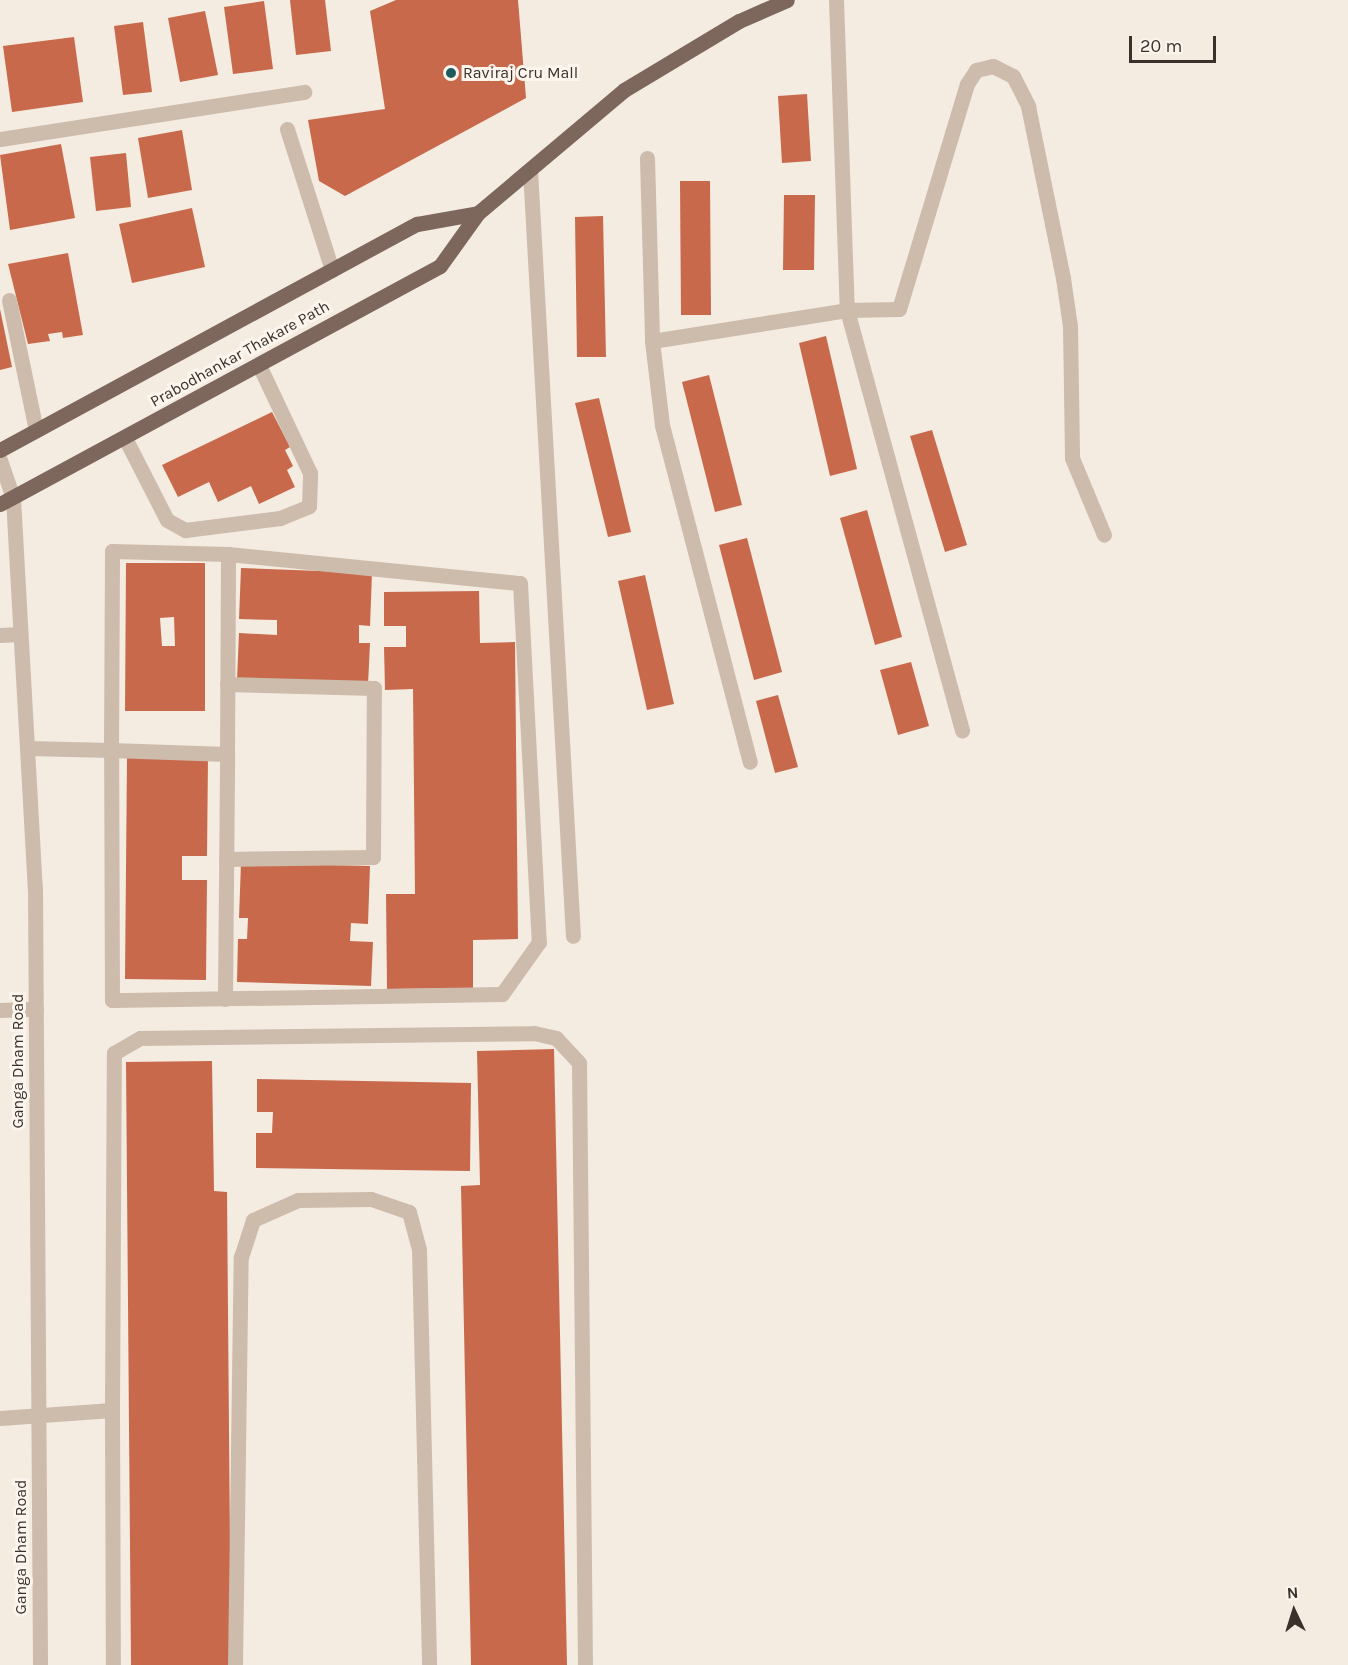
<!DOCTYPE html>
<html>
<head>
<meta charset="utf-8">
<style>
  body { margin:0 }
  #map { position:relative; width:1348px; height:1665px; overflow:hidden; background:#f4ebe1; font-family:Karla,sans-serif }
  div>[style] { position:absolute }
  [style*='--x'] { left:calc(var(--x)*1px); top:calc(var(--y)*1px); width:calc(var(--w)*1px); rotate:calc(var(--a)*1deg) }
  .building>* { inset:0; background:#c8694b }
  .minor>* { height:15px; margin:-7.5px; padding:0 7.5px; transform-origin:7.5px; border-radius:7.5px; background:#cdbbac }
  .major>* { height:15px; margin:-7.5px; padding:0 7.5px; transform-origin:7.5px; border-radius:7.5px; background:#7d675c }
  .dots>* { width:16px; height:16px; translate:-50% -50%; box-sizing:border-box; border:3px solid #fbf5ee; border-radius:50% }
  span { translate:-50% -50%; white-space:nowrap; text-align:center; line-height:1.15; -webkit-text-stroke:6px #fbf5ee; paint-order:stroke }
  .poi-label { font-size:16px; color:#3b302b }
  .left { translate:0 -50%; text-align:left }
  .street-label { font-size:16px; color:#3b302b }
  .north { position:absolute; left:1264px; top:1581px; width:60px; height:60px; -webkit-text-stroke:4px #fbf5ee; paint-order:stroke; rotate:356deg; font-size:16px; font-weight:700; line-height:24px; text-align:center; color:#3b302b }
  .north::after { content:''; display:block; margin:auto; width:21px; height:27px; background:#3b302b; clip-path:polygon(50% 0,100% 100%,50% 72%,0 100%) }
  .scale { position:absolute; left:1129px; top:36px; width:87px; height:27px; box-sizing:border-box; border:3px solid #3b302b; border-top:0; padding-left:8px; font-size:18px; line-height:21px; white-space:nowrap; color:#3b302b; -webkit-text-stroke:4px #fbf5ee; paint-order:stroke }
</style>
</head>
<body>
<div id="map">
  <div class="building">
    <div style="clip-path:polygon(290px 0,325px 0,331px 51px,296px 55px)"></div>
    <div style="clip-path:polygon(396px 0,518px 0,526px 98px,345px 196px,319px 181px,308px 120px,385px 109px,370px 11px)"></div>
    <div style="clip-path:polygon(264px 1px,273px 69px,233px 74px,224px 7px)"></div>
    <div style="clip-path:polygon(205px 11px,218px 75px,180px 82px,168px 18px)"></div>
    <div style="clip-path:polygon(143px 22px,152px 92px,123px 95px,114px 26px)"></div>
    <div style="clip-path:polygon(74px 37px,83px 102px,12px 112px,3px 46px)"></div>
    <div style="clip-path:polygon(807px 94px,811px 161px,782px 163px,778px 96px)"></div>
    <div style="clip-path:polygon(182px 130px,192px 190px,148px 198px,138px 138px)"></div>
    <div style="clip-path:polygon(61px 144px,75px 218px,10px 230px,0 155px)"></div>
    <div style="clip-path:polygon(126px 153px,131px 207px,96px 211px,90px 157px)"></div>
    <div style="clip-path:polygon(680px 181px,710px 181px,711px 315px,681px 315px)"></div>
    <div style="clip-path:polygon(784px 195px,815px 195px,814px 270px,783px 270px)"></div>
    <div style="clip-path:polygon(192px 208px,205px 267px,132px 283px,119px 224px)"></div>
    <div style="clip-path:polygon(603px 216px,606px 357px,577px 357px,575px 217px)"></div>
    <div style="clip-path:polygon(68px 253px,83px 335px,63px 338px,62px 332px,48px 334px,50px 341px,28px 344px,8px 264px)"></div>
    <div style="clip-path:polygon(0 309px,12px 367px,0 370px)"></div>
    <div style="clip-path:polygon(826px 336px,857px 469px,830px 476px,799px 343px)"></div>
    <div style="clip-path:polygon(709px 375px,742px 505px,715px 512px,682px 382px)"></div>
    <div style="clip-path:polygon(599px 398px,631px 532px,608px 537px,575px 403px)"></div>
    <div style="clip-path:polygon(272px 412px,290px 447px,285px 450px,293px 466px,287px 470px,295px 487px,259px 504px,251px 486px,218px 502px,209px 482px,178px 497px,162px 465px)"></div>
    <div style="clip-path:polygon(932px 430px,967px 545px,945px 552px,910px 436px)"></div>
    <div style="clip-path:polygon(867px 510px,902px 637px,875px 645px,840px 518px)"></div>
    <div style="clip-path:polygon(747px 538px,782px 672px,754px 680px,719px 545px)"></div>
    <div style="clip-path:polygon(evenodd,126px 563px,205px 563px,205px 711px,125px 711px,126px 563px,174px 617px,175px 646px,162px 646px,160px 618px,174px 617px)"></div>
    <div style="clip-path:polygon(241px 568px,372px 573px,370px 626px,359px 625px,359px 643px,370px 643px,368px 685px,237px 680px,239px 633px,277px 635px,277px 620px,239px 619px)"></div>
    <div style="clip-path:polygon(645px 575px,674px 704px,647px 710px,618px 581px)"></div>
    <div style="clip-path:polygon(479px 591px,480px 643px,515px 642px,518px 939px,473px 940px,473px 988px,387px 989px,386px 894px,415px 894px,413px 689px,385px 690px,384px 647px,406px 647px,406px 626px,384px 626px,384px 592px)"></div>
    <div style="clip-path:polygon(911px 662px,929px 726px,898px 735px,880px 670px)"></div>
    <div style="clip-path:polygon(778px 695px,798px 767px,775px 773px,756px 701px)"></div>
    <div style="clip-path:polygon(127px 758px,208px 758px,207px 856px,182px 856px,182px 880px,207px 880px,206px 980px,125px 979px)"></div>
    <div style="clip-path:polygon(241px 863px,370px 866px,368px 924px,351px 923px,350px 941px,373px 942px,371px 986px,237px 982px,238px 939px,247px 939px,248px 918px,239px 918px)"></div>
    <div style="clip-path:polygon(554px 1049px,567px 1665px,471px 1665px,461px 1186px,480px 1185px,477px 1051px)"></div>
    <div style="clip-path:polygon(212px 1061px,214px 1191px,227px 1192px,231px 1665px,131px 1665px,126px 1062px)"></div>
    <div style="clip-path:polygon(257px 1079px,471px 1083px,470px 1171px,256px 1168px,256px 1133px,272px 1133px,273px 1112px,257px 1112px)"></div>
  </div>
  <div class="minor">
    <div style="--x:836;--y:0;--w:310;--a:88"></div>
    <div style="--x:847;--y:310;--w:436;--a:74.7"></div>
    <div style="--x:287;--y:129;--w:148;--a:72.3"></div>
    <div style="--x:0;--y:139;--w:308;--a:-8.8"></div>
    <div style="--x:647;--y:158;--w:183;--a:88.4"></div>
    <div style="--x:652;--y:341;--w:197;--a:-9"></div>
    <div style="--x:847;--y:310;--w:52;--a:-1.1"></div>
    <div style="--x:899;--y:309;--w:235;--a:-73.2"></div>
    <div style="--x:967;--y:84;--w:17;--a:-57"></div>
    <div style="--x:976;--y:70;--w:17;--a:-13"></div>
    <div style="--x:993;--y:66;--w:22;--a:27"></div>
    <div style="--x:1013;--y:76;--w:34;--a:63"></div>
    <div style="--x:1028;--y:106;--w:176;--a:78.5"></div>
    <div style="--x:1063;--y:278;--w:49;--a:81.7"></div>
    <div style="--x:1070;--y:326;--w:132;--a:89.1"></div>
    <div style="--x:1072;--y:458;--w:83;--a:67.4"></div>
    <div style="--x:530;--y:170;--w:767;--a:86.79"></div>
    <div style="--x:9;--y:300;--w:133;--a:78.3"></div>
    <div style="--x:652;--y:341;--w:85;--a:83.2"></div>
    <div style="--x:662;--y:425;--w:348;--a:75.4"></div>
    <div style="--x:125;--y:438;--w:92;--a:62.9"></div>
    <div style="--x:167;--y:520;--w:21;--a:29"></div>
    <div style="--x:185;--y:530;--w:96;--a:-7.2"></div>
    <div style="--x:280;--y:518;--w:31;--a:-22"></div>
    <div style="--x:309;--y:506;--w:33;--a:-88"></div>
    <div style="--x:310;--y:473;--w:119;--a:-115.3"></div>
    <div style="--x:0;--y:460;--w:40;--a:71.1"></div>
    <div style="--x:13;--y:498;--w:391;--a:86.8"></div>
    <div style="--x:35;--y:888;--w:777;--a:89.63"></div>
    <div style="--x:0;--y:635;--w:20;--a:-3"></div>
    <div style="--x:27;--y:748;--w:84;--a:1.4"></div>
    <div style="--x:111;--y:750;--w:116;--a:2"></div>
    <div style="--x:227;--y:754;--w:200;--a:-89.7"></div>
    <div style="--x:228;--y:554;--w:293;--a:5.7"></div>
    <div style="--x:520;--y:583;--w:360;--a:87"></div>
    <div style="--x:539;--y:942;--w:64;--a:125.4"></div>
    <div style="--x:502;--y:994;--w:390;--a:179.1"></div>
    <div style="--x:112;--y:1000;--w:250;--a:-90.2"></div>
    <div style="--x:111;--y:750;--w:199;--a:-89.7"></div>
    <div style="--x:112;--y:551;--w:116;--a:1.5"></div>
    <div style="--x:226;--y:859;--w:147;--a:-0.8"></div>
    <div style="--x:373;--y:857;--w:169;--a:-89.7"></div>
    <div style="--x:374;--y:688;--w:147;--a:-178.4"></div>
    <div style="--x:225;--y:999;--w:245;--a:-89.5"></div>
    <div style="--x:0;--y:1010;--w:36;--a:-2"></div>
    <div style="--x:112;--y:1410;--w:255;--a:89.8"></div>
    <div style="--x:0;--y:1418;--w:112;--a:-4.1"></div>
    <div style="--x:112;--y:1410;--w:357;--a:-89.7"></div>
    <div style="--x:114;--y:1053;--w:30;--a:-30"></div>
    <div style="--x:140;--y:1038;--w:394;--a:-0.7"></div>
    <div style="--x:534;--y:1033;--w:23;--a:13"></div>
    <div style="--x:556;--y:1038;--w:34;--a:47"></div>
    <div style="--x:579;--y:1063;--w:602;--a:89.43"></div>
    <div style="--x:235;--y:1665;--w:408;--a:-89.2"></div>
    <div style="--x:241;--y:1257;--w:39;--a:-72"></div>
    <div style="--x:253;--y:1220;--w:49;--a:-24"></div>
    <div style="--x:298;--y:1200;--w:73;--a:-0.8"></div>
    <div style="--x:371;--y:1199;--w:40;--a:18.9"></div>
    <div style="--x:409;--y:1212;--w:39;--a:75"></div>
    <div style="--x:419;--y:1250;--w:415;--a:88.6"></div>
  </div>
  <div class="major">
    <div style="--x:0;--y:450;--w:474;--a:-28.5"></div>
    <div style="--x:417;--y:224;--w:62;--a:-10.2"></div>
    <div style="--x:0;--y:504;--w:500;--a:-28.41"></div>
    <div style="--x:440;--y:266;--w:65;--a:-54.4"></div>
    <div style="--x:478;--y:213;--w:191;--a:-40.1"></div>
    <div style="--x:624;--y:90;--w:134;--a:-31"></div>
    <div style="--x:739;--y:21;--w:52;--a:-23.6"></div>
  </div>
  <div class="dots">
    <div style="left:451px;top:73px;background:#1f5a5e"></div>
  </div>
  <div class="poi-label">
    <span class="left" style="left:463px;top:73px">Raviraj Cru Mall</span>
  </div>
  <div class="street-label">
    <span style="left:240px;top:354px;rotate:-29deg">Prabodhankar Thakare Path</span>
    <span style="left:18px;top:1061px;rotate:-90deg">Ganga Dham Road</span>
    <span style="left:21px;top:1547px;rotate:-90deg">Ganga Dham Road</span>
  </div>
  <div class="north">N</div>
  <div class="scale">20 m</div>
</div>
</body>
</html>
